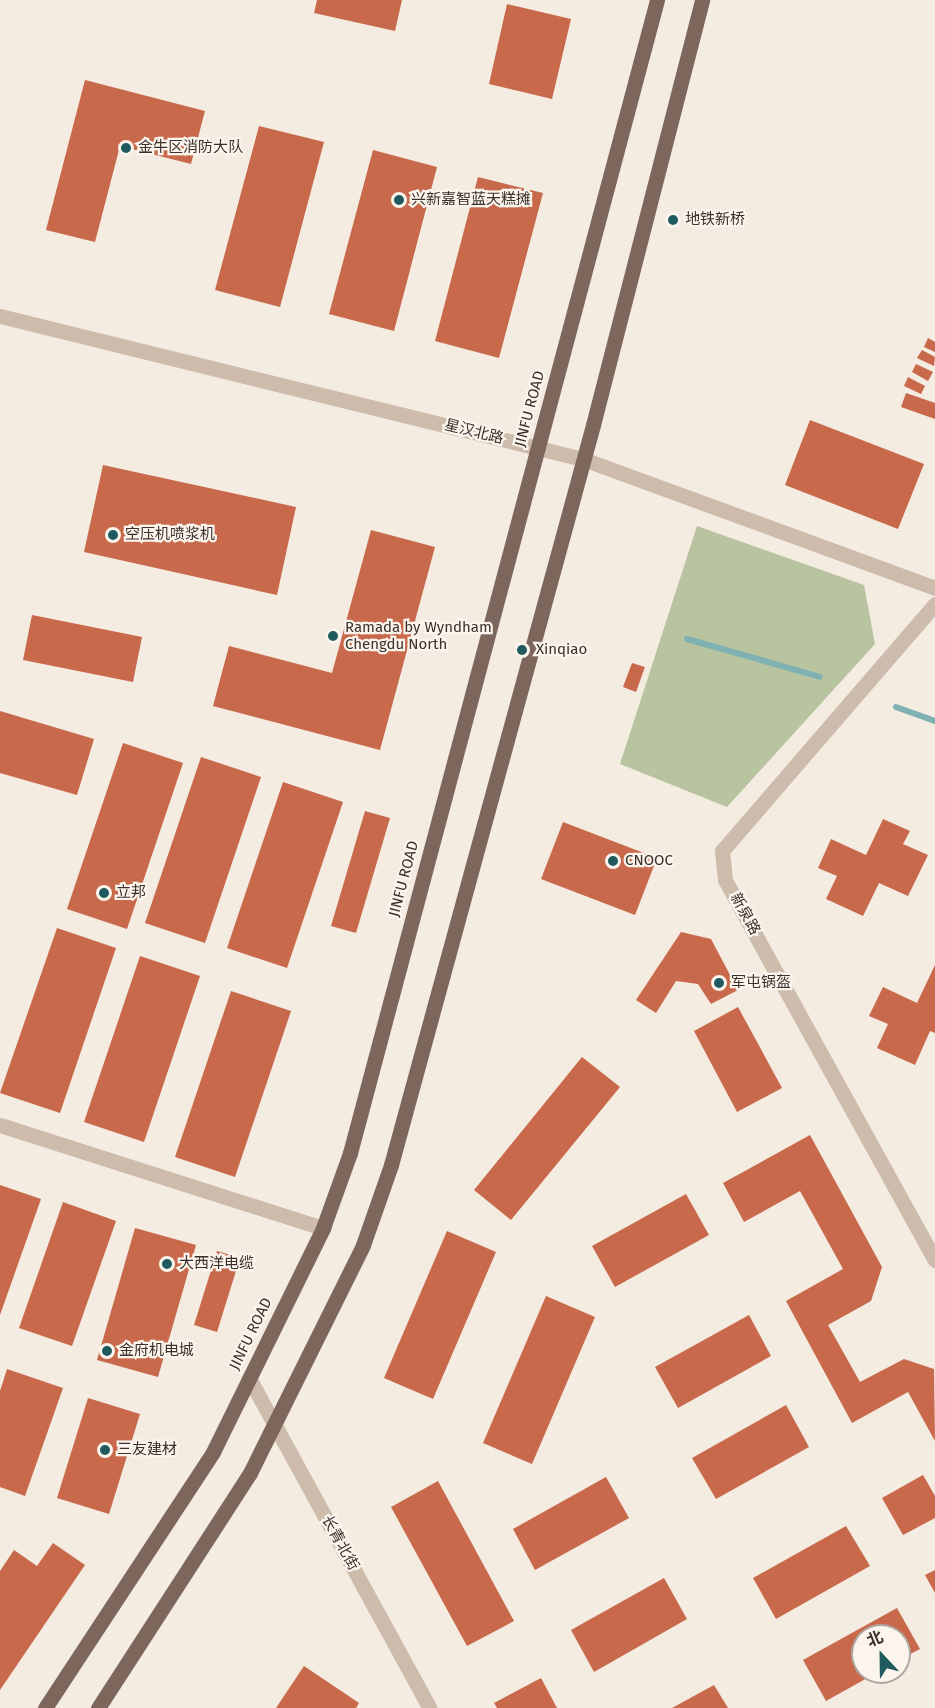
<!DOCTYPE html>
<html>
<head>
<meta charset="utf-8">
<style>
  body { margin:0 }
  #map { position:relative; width:935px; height:1708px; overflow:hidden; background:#f4ebe1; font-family:"Fira Sans","Noto Sans SC",sans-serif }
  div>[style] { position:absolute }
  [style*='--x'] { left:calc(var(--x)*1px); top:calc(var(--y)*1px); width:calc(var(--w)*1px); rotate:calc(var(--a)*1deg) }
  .green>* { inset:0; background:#b8c4a0 }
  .stream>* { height:6px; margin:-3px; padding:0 3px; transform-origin:3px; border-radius:3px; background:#7fb0b2 }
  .building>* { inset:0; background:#c8694b }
  .minor>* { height:15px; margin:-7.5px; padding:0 7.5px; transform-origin:7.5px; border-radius:7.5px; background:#cdbbac }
  .major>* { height:15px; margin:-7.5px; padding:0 7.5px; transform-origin:7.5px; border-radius:7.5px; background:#7d675c }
  .dots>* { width:16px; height:16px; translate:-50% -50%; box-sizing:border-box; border:3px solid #fbf5ee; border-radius:50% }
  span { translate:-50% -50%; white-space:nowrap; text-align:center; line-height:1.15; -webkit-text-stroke:4.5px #fbf5ee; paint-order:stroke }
  .poi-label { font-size:15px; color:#3b302b }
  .left { translate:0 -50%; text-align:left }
  .street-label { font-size:15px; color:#3b302b }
  .north { position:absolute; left:851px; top:1624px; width:60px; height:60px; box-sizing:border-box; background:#fbf5ee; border:2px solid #aea6a0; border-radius:50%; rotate:338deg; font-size:16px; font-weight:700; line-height:24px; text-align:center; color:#3b302b }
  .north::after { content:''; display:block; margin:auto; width:21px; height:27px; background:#1f5a5e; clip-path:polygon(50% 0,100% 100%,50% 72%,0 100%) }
</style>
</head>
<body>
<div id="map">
  <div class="green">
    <div style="clip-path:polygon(697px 526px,864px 585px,875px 644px,727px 807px,620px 764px)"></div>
  </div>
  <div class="stream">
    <div style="--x:687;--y:639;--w:138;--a:15.9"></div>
    <div style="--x:896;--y:707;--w:41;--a:19.7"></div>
  </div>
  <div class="building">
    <div style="clip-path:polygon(317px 0,402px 0,395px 31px,314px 13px)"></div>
    <div style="clip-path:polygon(507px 4px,571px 19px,552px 99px,489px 84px)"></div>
    <div style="clip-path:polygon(85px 80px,205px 111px,191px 164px,120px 146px,95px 242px,46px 230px)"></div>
    <div style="clip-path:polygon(259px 126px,324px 142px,280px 307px,215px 290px)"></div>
    <div style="clip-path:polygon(373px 150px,437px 167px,394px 331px,329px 314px)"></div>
    <div style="clip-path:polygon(478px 177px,543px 193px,499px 358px,435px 341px)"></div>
    <div style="clip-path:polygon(928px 338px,935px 342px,935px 352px,924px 347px)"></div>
    <div style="clip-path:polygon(922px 350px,935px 357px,934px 366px,917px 358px)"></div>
    <div style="clip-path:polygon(916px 364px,933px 372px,928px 381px,912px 372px)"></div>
    <div style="clip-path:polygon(908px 377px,925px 386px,921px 394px,904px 386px)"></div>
    <div style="clip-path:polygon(906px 393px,935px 403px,935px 419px,901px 407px)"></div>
    <div style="clip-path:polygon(810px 420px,924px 464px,898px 529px,785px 485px)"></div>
    <div style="clip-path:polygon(103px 465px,296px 507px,277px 595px,84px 552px)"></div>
    <div style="clip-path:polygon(371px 530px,435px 547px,380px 750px,213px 706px,229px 646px,332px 673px)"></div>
    <div style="clip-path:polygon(32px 615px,142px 637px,133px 682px,23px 660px)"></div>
    <div style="clip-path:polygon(632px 663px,645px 667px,636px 692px,623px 687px)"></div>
    <div style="clip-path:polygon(0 711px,94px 739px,77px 795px,0 773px)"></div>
    <div style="clip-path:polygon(123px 743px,183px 763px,127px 929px,67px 909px)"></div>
    <div style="clip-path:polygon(201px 757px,261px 777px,205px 943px,145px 923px)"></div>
    <div style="clip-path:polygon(283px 782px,343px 802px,287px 968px,227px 948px)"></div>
    <div style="clip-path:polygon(365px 811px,390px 818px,356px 933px,331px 926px)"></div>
    <div style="clip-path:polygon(883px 819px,910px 831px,903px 844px,928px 855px,908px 896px,879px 883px,863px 916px,826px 899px,837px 876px,818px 868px,831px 839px,866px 855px)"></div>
    <div style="clip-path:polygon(563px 822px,657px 858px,635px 915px,541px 879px)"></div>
    <div style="clip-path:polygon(57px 928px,116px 948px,60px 1113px,0 1093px)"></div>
    <div style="clip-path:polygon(681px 932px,711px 939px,738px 990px,711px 1004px,698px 984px,676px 981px,656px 1013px,636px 1000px)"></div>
    <div style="clip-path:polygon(140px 956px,200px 976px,144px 1142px,84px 1122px)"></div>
    <div style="clip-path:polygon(935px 965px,935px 1033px,930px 1031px,915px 1065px,877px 1048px,888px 1024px,869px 1016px,883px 987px,917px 1003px)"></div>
    <div style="clip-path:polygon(231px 991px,291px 1011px,235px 1177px,175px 1157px)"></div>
    <div style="clip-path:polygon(738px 1007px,782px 1088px,737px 1112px,694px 1031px)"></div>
    <div style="clip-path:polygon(582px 1057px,620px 1087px,511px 1220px,474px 1190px)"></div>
    <div style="clip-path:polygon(810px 1135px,882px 1267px,871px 1301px,828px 1325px,860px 1382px,904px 1359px,934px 1369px,935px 1441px,908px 1392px,852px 1423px,786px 1301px,843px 1269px,800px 1191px,744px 1222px,723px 1183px)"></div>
    <div style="clip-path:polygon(0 1185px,41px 1199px,0 1315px)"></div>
    <div style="clip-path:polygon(686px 1194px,709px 1235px,615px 1287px,592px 1246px)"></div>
    <div style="clip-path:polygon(63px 1202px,116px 1221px,72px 1346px,19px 1328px)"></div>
    <div style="clip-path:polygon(135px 1228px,196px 1245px,158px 1377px,97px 1360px)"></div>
    <div style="clip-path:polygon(447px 1231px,496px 1252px,433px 1399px,384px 1378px)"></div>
    <div style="clip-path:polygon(217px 1251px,240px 1258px,217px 1332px,194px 1325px)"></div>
    <div style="clip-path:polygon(546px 1296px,595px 1317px,532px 1464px,483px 1443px)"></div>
    <div style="clip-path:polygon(749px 1315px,771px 1356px,678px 1408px,655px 1367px)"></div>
    <div style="clip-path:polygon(7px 1369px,63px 1388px,25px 1496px,0 1487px,0 1391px)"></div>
    <div style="clip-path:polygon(88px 1398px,140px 1414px,109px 1514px,57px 1498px)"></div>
    <div style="clip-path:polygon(786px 1405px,809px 1447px,716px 1499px,692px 1458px)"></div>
    <div style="clip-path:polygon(923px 1475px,935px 1496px,935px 1518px,903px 1535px,882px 1498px)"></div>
    <div style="clip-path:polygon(606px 1477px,629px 1518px,535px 1570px,513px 1529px)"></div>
    <div style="clip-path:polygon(438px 1481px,514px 1621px,467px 1646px,391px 1507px)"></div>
    <div style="clip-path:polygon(846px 1526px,870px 1566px,776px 1619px,753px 1578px)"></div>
    <div style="clip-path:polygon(53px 1543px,85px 1565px,0 1690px,0 1571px,14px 1550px,37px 1566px)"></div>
    <div style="clip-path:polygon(935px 1570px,935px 1593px,925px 1575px)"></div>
    <div style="clip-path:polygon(664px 1578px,687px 1619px,594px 1672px,571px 1630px)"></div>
    <div style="clip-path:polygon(897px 1608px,920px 1649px,899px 1660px,899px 1636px,863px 1636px,863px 1672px,878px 1672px,826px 1701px,803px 1660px)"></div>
    <div style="clip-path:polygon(304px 1666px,359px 1703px,356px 1708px,276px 1708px)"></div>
    <div style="clip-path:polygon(541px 1678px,557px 1708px,497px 1708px,494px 1703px)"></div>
    <div style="clip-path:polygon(714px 1685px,728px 1708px,672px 1708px)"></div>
  </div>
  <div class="minor">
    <div style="--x:0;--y:316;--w:600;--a:13.78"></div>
    <div style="--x:583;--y:459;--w:375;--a:20.1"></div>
    <div style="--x:935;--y:604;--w:326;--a:130.8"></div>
    <div style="--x:722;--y:851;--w:29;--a:84"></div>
    <div style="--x:725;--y:880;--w:434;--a:61.1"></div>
    <div style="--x:0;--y:1125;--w:339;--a:17.7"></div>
    <div style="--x:249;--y:1378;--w:376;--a:61.3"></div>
  </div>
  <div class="major">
    <div style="--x:45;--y:1708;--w:306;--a:-56.7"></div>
    <div style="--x:213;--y:1452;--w:250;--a:-63.8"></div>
    <div style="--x:323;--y:1228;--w:80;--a:-70.2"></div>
    <div style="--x:350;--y:1153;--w:1193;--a:-75.09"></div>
    <div style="--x:98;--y:1708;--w:280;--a:-57.1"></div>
    <div style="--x:250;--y:1473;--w:254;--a:-63.6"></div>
    <div style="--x:363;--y:1245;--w:85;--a:-70.7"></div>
    <div style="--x:391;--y:1165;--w:767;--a:-74.73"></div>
    <div style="--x:593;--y:425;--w:439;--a:-75.6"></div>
  </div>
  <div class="dots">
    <div style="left:126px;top:148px;background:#1f5a5e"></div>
    <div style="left:399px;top:200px;background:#1f5a5e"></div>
    <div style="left:673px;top:220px;background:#1f5a5e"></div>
    <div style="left:113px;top:535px;background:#1f5a5e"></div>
    <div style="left:333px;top:636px;background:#1f5a5e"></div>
    <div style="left:522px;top:650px;background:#1f5a5e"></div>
    <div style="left:613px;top:861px;background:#1f5a5e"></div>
    <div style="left:104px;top:893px;background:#1f5a5e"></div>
    <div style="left:719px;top:983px;background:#1f5a5e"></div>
    <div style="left:167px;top:1264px;background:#1f5a5e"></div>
    <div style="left:107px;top:1351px;background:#1f5a5e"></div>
    <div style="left:105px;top:1450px;background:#1f5a5e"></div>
  </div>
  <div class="poi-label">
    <span class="left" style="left:138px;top:148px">金牛区消防大队</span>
    <span class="left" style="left:411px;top:200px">兴新嘉智蓝天糕摊</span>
    <span class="left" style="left:685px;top:220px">地铁新桥</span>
    <span class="left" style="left:125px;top:535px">空压机喷浆机</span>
    <span class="left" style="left:345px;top:636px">Ramada by Wyndham<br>Chengdu North</span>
    <span class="left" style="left:536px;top:650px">Xinqiao</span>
    <span class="left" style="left:625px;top:861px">CNOOC</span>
    <span class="left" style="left:116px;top:893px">立邦</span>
    <span class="left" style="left:731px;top:983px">军屯锅盔</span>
    <span class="left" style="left:179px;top:1264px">大西洋电缆</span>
    <span class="left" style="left:119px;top:1351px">金府机电城</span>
    <span class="left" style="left:117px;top:1450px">三友建材</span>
  </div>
  <div class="street-label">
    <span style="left:530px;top:409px;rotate:-75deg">JINFU ROAD</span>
    <span style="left:474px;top:432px;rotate:14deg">星汉北路</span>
    <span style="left:404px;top:879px;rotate:-75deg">JINFU ROAD</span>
    <span style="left:745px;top:914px;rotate:61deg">新泉路</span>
    <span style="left:251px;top:1334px;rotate:-64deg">JINFU ROAD</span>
    <span style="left:340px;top:1543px;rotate:61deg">长青北街</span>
  </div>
  <div class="north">北</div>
</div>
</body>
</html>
